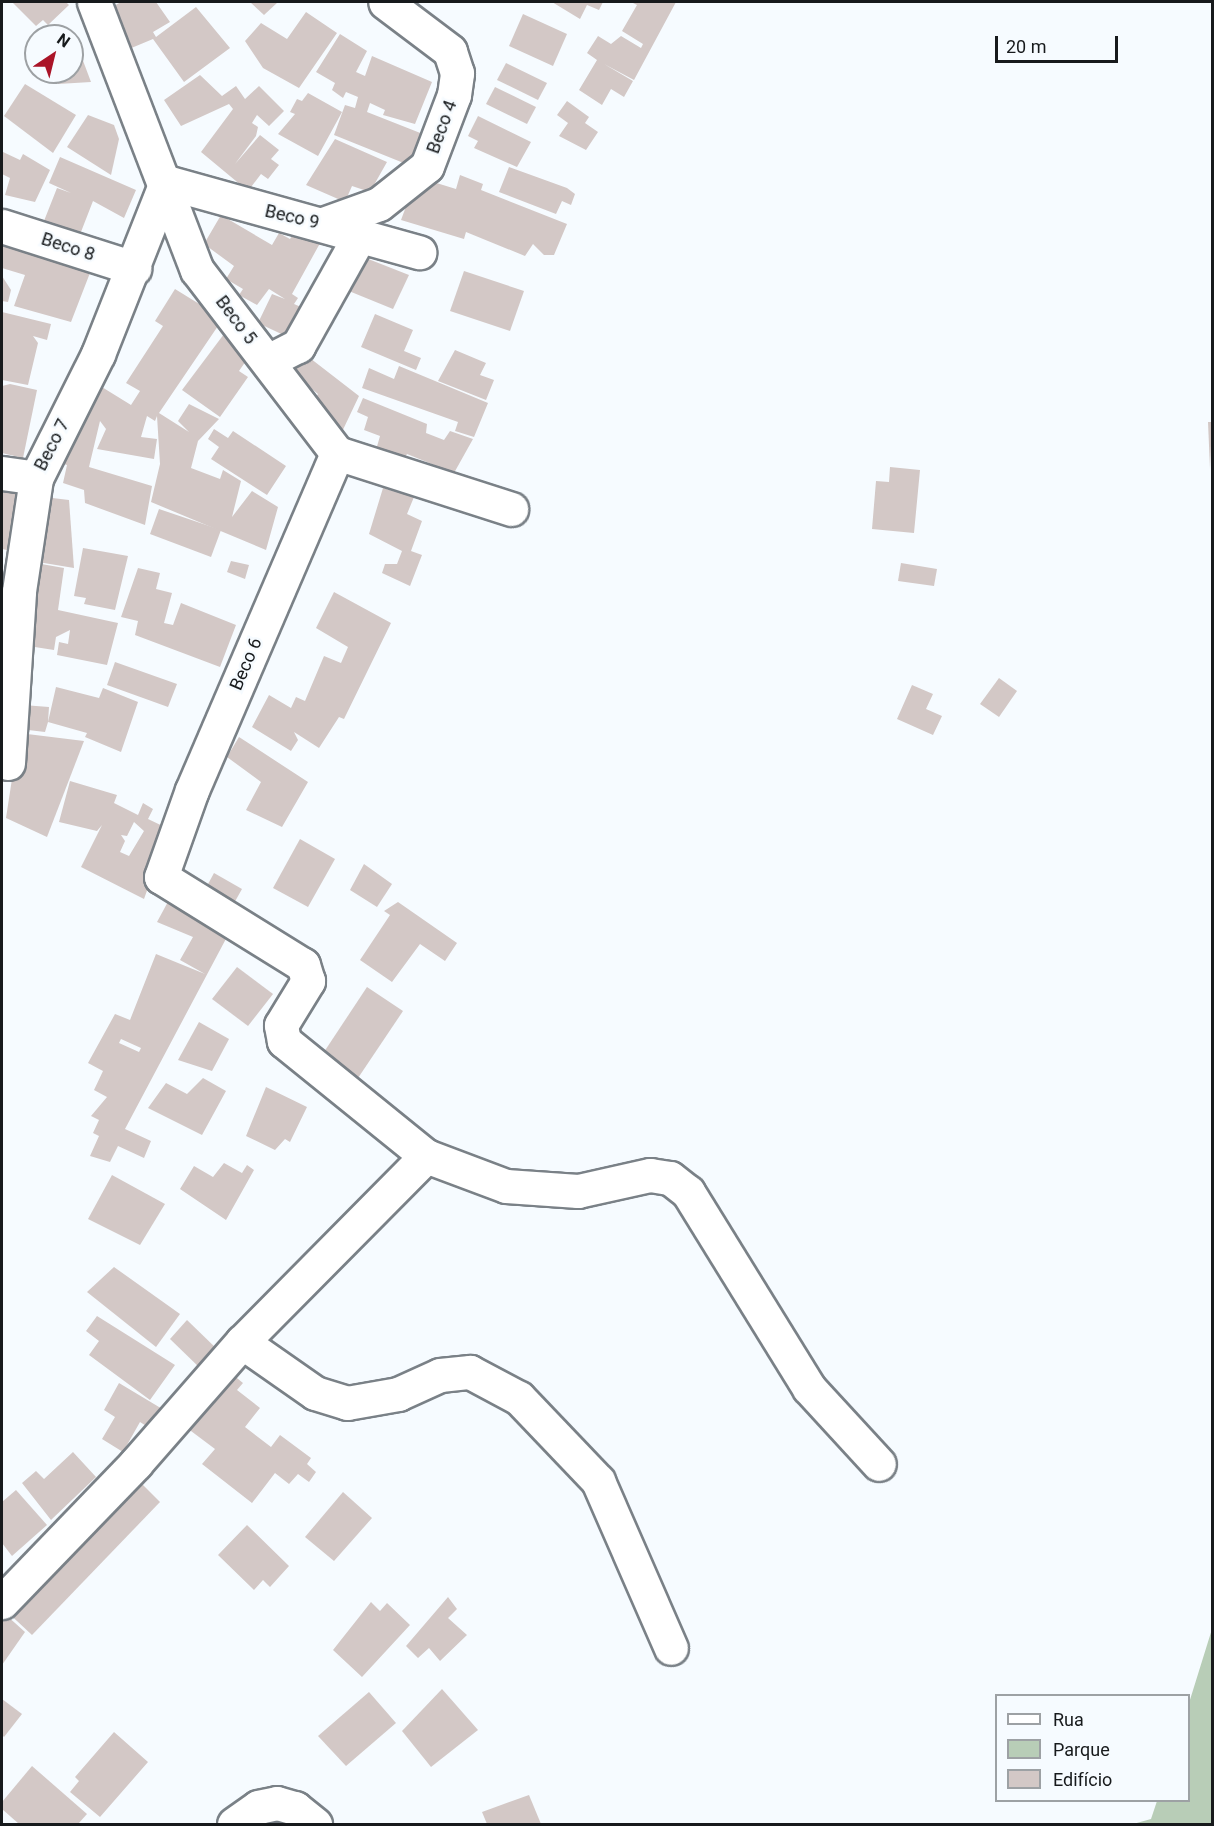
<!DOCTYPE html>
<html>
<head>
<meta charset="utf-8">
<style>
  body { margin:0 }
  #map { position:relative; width:1214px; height:1826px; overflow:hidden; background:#f6fbff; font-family:Roboto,sans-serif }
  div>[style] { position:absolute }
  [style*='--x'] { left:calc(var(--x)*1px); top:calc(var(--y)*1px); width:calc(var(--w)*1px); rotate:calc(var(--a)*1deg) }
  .green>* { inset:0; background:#b8cdb7 }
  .building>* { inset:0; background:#d3c8c6 }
  .roads { filter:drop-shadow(2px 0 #7a8187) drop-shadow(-2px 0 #7a8187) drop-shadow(0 2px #7a8187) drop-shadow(0 -2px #7a8187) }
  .minor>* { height:33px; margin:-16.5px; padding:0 16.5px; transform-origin:16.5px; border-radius:16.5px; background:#fff }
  span { translate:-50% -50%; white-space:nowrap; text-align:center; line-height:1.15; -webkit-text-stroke:5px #f6fbff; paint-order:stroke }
  .street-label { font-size:18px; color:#171a1c }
  .frame { position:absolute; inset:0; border:3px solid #171a1c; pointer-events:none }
  .legend { position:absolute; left:995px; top:1694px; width:195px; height:108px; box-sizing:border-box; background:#f6fbff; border:2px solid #9da1a4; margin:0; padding:8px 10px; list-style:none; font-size:18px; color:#171a1c }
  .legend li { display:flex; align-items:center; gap:12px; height:30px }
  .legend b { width:30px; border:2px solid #9da1a4 }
  .north { position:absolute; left:24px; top:24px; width:60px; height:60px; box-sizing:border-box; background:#f6fbff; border:2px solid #9da1a4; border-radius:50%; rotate:35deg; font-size:16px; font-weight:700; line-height:24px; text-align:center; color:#171a1c }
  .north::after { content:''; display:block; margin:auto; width:21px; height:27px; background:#aa1428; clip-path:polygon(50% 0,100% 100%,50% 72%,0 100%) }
  .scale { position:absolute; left:995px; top:36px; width:123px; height:27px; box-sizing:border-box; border:3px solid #171a1c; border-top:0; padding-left:8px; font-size:18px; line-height:21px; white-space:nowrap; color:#171a1c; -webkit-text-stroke:4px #f6fbff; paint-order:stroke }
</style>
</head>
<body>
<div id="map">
  <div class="green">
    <div style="clip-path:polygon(1212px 1629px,1212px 1824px,1133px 1824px,1151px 1819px,1157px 1801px,1188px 1800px,1189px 1703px)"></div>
  </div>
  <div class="building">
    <div style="clip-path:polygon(12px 2px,66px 2px,69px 5px,48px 25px,43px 20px,36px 26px)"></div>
    <div style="clip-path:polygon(121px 2px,156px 2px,170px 22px,153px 32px,156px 37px,196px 7px,230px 48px,184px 82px,153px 39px,129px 49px,110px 8px)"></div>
    <div style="clip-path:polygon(250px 2px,278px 2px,264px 15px)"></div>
    <div style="clip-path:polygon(552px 2px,603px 2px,599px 10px,587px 5px,580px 19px)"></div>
    <div style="clip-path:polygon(631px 2px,676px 2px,634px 80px,604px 64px,633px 81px,624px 97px,611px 89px,602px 105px,579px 90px,597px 60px,587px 53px,598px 36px,611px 44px,621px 36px,641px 48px,643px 44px,622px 31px,637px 5px)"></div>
    <div style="clip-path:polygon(306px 12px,337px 33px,299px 88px,263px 68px,245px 41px,261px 23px,287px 39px)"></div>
    <div style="clip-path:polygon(523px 14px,567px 34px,553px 66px,509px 46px)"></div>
    <div style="clip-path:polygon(340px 34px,367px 51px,356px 72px,365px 76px,372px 56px,432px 82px,415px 124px,383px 115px,385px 110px,370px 103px,367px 112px,433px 138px,421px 170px,334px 135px,345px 105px,355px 108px,358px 97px,346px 92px,343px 98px,332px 90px,335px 83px,316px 72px)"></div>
    <div style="clip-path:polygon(82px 58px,91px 82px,58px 84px,54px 72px,72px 72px,72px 61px)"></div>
    <div style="clip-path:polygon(506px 63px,547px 83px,538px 100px,497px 80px)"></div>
    <div style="clip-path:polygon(200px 75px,222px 96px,236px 86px,245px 99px,259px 86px,284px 111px,269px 126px,257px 115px,252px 123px,258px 127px,256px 136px,235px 164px,260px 135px,279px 150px,271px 159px,279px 165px,268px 179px,261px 174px,248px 191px,201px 152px,233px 109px,229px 104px,181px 126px,164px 100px)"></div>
    <div style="clip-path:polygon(25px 84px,76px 115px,53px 153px,4px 116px)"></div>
    <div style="clip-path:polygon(495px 87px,536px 107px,527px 124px,486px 104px)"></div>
    <div style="clip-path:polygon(308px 93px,342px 112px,318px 156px,278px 134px,295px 114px,290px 112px,297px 99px,302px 101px)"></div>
    <div style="clip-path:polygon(567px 101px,589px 117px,585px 123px,598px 132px,586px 150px,559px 136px,568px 123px,557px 115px)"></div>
    <div style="clip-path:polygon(88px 115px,114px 125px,119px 139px,111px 175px,67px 147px)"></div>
    <div style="clip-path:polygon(478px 116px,531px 142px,517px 167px,474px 148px,478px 141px,468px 136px)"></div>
    <div style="clip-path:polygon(335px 139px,387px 162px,370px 192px,352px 186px,345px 202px,306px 185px)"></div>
    <div style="clip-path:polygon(3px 152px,20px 160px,23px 154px,50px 170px,35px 202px,5px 195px,10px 178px,2px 174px)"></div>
    <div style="clip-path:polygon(60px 157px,136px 190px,124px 218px,93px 201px,79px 237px,42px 226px,57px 188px,71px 193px,49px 183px)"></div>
    <div style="clip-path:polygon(509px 167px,567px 188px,575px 194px,571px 205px,562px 201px,556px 214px,499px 192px)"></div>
    <div style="clip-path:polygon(460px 175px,483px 184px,481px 190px,567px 224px,554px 255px,544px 255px,533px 244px,525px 256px,466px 232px,464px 239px,401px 220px,417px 177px,456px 189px)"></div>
    <div style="clip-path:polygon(221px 215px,272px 245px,279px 233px,290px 239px,301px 222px,324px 236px,292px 294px,298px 298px,294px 304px,308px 310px,292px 339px,258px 323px,272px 294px,285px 299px,269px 289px,257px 305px,239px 295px,243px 289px,226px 279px,234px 266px,204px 244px)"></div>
    <div style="clip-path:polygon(2px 233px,95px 260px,71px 322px,14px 306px,25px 275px,2px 268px)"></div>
    <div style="clip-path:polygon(353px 253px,409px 275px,393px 309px,339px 287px)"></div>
    <div style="clip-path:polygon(464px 271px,524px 291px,510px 331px,450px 311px)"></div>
    <div style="clip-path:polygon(2px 276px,11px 290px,8px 302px,2px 301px)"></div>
    <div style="clip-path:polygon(175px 289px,209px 310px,220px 323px,159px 413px,189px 432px,178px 421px,189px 404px,219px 419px,198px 441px,191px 468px,220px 479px,223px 470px,241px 481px,232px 517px,252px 491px,278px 507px,266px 550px,151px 502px,160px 464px,157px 416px,155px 421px,147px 416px,141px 437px,157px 439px,154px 459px,97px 449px,106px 429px,100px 421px,89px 467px,152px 486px,145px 525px,85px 503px,84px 490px,63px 483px,67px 465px,57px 462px,97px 384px,131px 405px,140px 391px,126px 383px,163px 326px,155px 321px)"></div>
    <div style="clip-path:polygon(2px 312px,51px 324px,47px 340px,33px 336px,38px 343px,28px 385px,2px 380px)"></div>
    <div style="clip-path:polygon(375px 314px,413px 330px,404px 351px,421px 358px,416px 370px,361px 347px)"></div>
    <div style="clip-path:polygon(224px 334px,248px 358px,239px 371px,248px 377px,220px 417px,182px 390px)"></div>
    <div style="clip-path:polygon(455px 350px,486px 363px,480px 375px,494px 380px,486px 400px,438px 381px)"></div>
    <div style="clip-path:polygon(306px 355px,359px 396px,340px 436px,314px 400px,318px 394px,293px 373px)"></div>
    <div style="clip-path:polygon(399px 366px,488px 403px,474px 437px,455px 431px,458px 422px,362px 388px,369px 368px,394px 379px)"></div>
    <div style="clip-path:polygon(10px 384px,37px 390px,23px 458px,2px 453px,2px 386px)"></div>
    <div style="clip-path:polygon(363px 398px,427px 424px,426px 433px,444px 440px,450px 431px,473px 439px,454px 473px,407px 454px,403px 461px,376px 450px,380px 436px,364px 430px,368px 417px,357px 412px)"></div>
    <div style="clip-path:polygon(1208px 422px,1212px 422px,1210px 469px)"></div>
    <div style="clip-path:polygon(214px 429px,228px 438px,233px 431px,286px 466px,267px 495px,211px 459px,219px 447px,208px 439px)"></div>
    <div style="clip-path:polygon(890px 467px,920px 470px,914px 533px,872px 529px,876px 481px,889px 482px)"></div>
    <div style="clip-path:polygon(2px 480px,16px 481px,12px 551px,2px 549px)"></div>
    <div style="clip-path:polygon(383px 488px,414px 497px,407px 514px,422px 521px,411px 551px,422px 555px,410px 586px,382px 573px,385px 564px,397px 564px,402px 551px,369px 534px)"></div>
    <div style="clip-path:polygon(36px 496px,69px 500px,74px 568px,32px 561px)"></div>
    <div style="clip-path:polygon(159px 509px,221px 530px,211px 557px,150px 534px)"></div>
    <div style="clip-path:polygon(83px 548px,128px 556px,115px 610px,84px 604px,86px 598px,74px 596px)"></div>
    <div style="clip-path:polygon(231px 561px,249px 565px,245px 579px,227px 572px)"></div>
    <div style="clip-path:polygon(30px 562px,64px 568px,58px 610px,118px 623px,107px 665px,57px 655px,59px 642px,68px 644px,70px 630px,56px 637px,54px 650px,22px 645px)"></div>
    <div style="clip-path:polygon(901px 563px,937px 569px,934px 586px,898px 581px)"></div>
    <div style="clip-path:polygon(138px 568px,160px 573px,156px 589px,172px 593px,164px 623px,173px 625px,181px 603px,236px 625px,220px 667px,135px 635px,138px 621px,121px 617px)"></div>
    <div style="clip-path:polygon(334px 592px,391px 623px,344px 719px,339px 717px,319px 748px,294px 732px,298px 740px,291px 751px,252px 727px,269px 695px,291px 708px,296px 697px,305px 701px,324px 656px,341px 663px,348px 647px,316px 628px)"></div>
    <div style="clip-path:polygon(115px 662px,177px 684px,168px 707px,107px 685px)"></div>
    <div style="clip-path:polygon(999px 678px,1017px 691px,999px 717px,980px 704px)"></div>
    <div style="clip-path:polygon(912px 685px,933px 694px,926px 709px,942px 716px,933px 735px,897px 719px)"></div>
    <div style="clip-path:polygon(56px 687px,99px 698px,103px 688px,138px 702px,121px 752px,85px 737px,87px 733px,48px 722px,45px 732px,20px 729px,23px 705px,49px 707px,48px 722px)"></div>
    <div style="clip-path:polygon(19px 733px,84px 741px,47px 837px,6px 818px)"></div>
    <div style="clip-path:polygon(239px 737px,308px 782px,282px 827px,246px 810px,261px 782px,227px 757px)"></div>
    <div style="clip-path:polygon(evenodd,70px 781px,117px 795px,114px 803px,138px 815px,143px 803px,153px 809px,148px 819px,169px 829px,144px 899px,81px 867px,102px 825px,97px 831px,59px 822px,70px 781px,134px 822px,144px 831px,129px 856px,120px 852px,125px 841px,121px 835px,127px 836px,134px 822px)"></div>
    <div style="clip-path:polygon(300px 839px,335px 859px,308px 907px,273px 888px)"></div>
    <div style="clip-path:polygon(364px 864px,392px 884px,377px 907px,350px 890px)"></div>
    <div style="clip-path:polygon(214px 873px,242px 889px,229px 912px,201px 897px)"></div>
    <div style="clip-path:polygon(evenodd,170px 898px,228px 935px,125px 1129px,151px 1141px,144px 1158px,118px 1146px,110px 1162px,90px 1156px,99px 1136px,93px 1133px,99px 1120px,91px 1116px,107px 1097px,94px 1090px,103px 1071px,88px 1063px,115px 1014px,130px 1020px,156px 954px,205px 974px,180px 960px,193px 937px,157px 922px,170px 898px,121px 1039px,141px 1048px,139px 1052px,119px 1043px,121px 1039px)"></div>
    <div style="clip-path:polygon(398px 902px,457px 943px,445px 961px,420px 944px,392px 982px,360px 960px,390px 915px,384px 911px)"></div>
    <div style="clip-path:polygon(237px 967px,273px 994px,248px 1026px,212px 999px)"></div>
    <div style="clip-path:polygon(367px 987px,403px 1011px,354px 1084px,322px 1055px)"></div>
    <div style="clip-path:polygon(199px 1022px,229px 1039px,212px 1071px,178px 1060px)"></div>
    <div style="clip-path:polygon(203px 1078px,226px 1091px,202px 1135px,148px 1108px,166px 1083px,187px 1094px)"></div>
    <div style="clip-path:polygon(266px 1087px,307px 1107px,290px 1142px,285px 1139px,275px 1150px,246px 1136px)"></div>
    <div style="clip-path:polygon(224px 1163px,242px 1173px,247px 1165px,254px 1170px,226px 1220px,180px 1189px,194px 1166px,213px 1177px)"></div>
    <div style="clip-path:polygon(112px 1175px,165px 1204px,140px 1245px,88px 1219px)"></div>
    <div style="clip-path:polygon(114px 1267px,180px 1314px,156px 1347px,87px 1292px)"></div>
    <div style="clip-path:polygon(97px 1316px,175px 1365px,150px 1400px,89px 1355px,99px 1341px,86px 1331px)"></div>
    <div style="clip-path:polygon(187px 1320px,219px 1351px,202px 1370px,170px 1339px)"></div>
    <div style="clip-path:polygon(232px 1374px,243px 1383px,237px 1390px,260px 1408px,245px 1427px,271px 1447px,280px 1435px,311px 1458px,307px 1464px,316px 1472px,309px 1482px,298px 1474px,289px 1484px,275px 1473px,252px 1503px,202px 1464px,215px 1449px,179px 1422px)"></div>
    <div style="clip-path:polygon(119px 1383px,164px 1410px,151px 1429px,140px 1422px,123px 1452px,102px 1439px,115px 1417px,104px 1410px)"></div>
    <div style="clip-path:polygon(73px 1452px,96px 1477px,51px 1520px,22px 1483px,36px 1471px,44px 1479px)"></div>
    <div style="clip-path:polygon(131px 1473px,160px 1502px,32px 1635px,3px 1608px)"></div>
    <div style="clip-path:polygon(16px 1490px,47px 1525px,12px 1556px,2px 1543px,2px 1502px)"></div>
    <div style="clip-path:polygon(343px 1492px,372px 1518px,334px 1561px,305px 1537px)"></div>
    <div style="clip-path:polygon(247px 1525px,289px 1566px,270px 1587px,263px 1580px,254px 1590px,218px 1555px)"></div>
    <div style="clip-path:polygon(448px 1597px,457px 1609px,448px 1618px,467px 1635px,440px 1661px,429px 1648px,418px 1658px,406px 1646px)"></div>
    <div style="clip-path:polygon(371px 1602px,380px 1611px,387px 1603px,410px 1625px,362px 1677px,333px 1650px)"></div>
    <div style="clip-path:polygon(5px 1614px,25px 1632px,2px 1665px,2px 1619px)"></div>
    <div style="clip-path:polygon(442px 1689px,478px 1730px,431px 1767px,402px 1731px)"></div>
    <div style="clip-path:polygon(369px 1692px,396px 1723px,346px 1766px,318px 1736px)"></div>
    <div style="clip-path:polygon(2px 1699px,22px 1714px,4px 1737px,2px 1735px)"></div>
    <div style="clip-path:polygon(114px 1732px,148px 1762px,100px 1817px,70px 1792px,79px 1781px,75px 1777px)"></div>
    <div style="clip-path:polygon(32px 1766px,87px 1814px,78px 1824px,19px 1824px,2px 1809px,2px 1802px)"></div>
    <div style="clip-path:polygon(529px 1795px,541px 1824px,487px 1824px,482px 1812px)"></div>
  </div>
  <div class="roads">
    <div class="minor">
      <div style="--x:94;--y:2;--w:287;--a:69"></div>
      <div style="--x:197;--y:270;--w:230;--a:52.6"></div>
      <div style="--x:337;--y:453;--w:183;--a:17.8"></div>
      <div style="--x:166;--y:182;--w:263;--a:15.5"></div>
      <div style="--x:323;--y:224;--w:59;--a:-19.7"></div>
      <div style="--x:379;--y:204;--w:61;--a:-38.4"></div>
      <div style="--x:427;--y:166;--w:76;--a:-69.2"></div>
      <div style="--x:454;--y:95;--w:22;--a:-82"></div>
      <div style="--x:457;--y:73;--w:23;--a:-108"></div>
      <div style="--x:450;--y:51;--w:81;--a:-143"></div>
      <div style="--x:2;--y:226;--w:139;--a:17.7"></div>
      <div style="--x:268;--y:361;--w:34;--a:-27"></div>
      <div style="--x:298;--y:346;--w:127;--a:-60.8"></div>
      <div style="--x:2;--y:473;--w:34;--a:8"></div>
      <div style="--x:8;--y:763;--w:172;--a:-86.3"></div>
      <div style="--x:19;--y:591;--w:114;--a:-81.4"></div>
      <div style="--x:36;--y:478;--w:139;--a:-63.4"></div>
      <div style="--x:98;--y:354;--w:185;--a:-68.4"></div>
      <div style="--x:426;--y:1156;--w:85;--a:20.6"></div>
      <div style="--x:506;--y:1186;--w:72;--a:4"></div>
      <div style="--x:578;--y:1191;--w:74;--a:-12.5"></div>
      <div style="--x:650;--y:1175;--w:20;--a:9"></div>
      <div style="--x:670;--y:1178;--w:23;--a:38"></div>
      <div style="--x:688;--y:1192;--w:230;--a:58.3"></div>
      <div style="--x:809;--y:1388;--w:103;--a:47.4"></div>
      <div style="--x:242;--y:1342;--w:89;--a:34.9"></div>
      <div style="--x:315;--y:1393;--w:34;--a:17"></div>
      <div style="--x:347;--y:1403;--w:52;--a:-10"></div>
      <div style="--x:398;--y:1394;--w:46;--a:-24.3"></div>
      <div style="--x:440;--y:1375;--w:30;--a:-6"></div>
      <div style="--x:470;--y:1372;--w:55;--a:28"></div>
      <div style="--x:519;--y:1398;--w:115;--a:46.4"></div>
      <div style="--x:598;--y:1481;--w:182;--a:66.4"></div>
      <div style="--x:2;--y:1602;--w:193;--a:-46"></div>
      <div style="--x:136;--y:1463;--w:161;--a:-48.8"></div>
      <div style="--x:242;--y:1342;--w:262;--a:-45.3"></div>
      <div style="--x:426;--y:1156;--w:183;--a:-141"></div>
      <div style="--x:284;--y:1041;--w:16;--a:-101"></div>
      <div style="--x:281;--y:1025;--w:52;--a:-58.5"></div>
      <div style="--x:308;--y:981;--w:17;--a:-107"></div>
      <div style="--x:303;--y:965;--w:167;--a:-148.2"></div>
      <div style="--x:161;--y:877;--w:92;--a:-70.4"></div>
      <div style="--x:192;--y:790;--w:367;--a:-66.7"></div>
      <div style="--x:234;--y:1824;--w:29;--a:-35"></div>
      <div style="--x:258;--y:1807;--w:19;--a:-12"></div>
      <div style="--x:277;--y:1803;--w:19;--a:16"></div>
      <div style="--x:295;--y:1808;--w:26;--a:39"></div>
    </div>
  </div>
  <div class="street-label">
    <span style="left:442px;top:127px;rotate:-70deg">Beco 4</span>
    <span style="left:292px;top:217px;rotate:13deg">Beco 9</span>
    <span style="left:68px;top:247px;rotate:18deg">Beco 8</span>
    <span style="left:236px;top:320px;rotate:53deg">Beco 5</span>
    <span style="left:52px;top:445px;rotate:-63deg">Beco 7</span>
    <span style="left:246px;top:664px;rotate:-67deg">Beco 6</span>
  </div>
  <div class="frame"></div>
  <ul class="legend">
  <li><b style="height:8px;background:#fff"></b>Rua</li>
  <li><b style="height:16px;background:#b8cdb7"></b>Parque</li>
  <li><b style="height:16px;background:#d3c8c6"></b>Edifício</li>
  </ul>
  <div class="north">N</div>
  <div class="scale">20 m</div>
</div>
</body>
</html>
